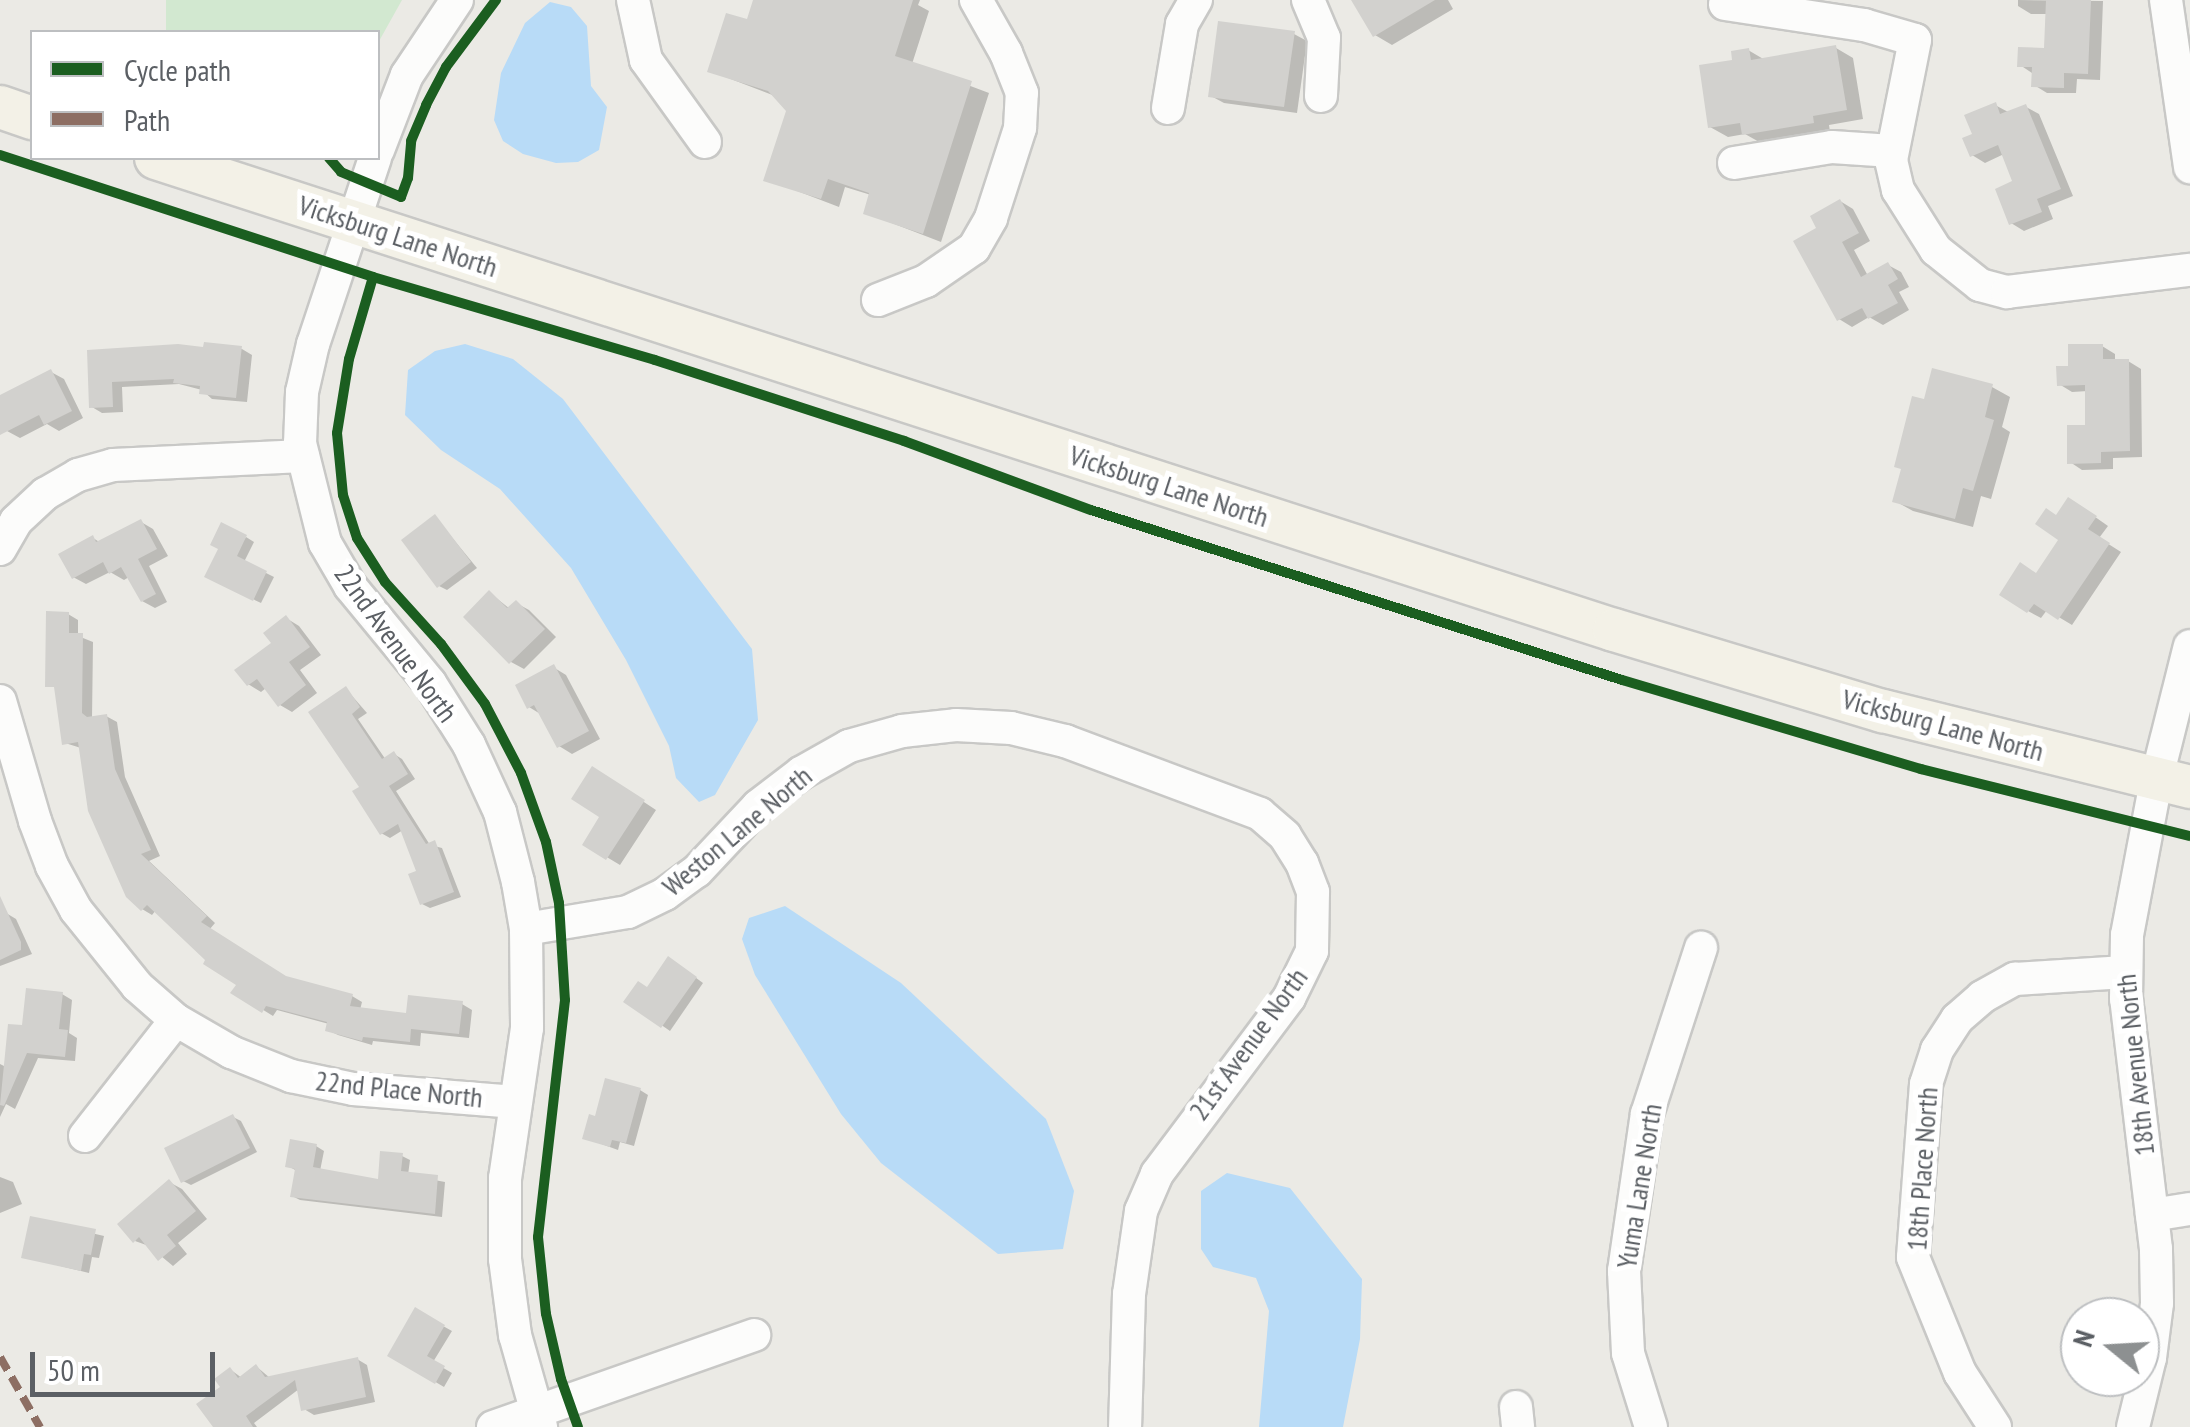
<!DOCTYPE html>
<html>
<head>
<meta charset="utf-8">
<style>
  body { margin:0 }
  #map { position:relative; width:2190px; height:1427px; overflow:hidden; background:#ebeae5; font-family:"PT Sans Narrow",sans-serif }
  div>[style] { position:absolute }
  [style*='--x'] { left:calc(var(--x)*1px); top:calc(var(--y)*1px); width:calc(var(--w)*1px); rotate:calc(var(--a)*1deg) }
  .green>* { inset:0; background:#d2e8d0 }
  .water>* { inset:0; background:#b8dbf7 }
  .shadow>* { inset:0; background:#0003 }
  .building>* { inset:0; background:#d2d1ce }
  .roads { filter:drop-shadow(2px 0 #c8c8c6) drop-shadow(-2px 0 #c8c8c6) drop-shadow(0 2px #c8c8c6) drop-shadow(0 -2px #c8c8c6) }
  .minor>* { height:32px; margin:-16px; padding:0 16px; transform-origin:16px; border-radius:16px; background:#fcfcfb }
  .major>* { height:42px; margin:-21px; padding:0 21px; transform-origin:21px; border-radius:21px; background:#f3f1e7 }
  .quiet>* { height:8px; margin-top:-4px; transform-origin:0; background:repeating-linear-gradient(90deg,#8d6e63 0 15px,transparent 0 23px) }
  .cycleway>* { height:10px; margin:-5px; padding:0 5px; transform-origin:5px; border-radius:5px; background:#1b5e20 }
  span { translate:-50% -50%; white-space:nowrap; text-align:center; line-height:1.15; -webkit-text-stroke:10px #fff; paint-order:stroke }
  .street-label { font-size:28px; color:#5b5f64 }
  .legend { position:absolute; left:30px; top:30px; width:350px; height:130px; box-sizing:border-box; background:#fff; border:2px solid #bdbfc1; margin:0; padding:12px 18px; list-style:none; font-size:30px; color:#5b5f64 }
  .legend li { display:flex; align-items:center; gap:20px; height:50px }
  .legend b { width:50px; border:2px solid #bdbfc1 }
  .north { position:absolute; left:2060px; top:1297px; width:100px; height:100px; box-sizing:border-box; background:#fff; border:2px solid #bdbfc1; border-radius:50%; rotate:288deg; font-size:28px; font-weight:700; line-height:40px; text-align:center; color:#5b5f64 }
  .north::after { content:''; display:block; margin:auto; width:35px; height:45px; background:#8d9091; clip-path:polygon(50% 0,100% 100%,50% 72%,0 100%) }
  .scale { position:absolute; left:30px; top:1352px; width:185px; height:45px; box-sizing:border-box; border:5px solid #5b5f64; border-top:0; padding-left:12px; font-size:30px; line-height:35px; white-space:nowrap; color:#5b5f64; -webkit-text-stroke:8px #fff; paint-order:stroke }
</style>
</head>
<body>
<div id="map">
  <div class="green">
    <div style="clip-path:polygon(166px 0,402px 0,378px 43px,378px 32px,166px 32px)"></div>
  </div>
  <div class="water">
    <div style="clip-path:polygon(550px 2px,571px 7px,587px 26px,591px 86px,607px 107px,599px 150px,578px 162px,556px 163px,523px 154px,503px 141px,494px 120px,501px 73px,525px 23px)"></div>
    <div style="clip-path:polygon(465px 344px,513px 359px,563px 399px,752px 649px,758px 720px,715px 795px,699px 802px,676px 778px,669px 746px,626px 660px,571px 568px,500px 489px,441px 450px,405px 415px,408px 370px,435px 351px)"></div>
    <div style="clip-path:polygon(785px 906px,901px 983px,1046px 1119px,1074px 1191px,1063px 1249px,998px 1254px,881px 1163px,841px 1114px,755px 975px,742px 939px,749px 918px)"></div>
    <div style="clip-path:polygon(1227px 1173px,1290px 1188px,1362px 1279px,1360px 1339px,1343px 1427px,1259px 1427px,1269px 1311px,1256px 1278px,1213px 1267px,1201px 1249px,1201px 1191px)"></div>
  </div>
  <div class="shadow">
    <div style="clip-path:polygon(755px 0,920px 0,918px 5px,929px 11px,912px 64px,989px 93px,941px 242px,866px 213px,871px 195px,845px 187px,839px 207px,766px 179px,788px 110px,775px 96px,710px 71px,748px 23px)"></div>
    <div style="clip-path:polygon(1354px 0,1448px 0,1453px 9px,1392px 45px,1375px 35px)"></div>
    <div style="clip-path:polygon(2018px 0,2103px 1px,2100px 80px,2077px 79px,2076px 93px,2047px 93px,2034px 85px,2032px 73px,2020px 65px,2047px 50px,2048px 14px,2031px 14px,2018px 6px)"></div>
    <div style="clip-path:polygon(1294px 34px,1307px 41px,1297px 113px,1224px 103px,1211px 96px)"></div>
    <div style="clip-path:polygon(1836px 48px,1853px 58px,1863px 119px,1829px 125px,1830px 132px,1761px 143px,1745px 134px,1728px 137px,1710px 127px,1734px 62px,1748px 50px,1765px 60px)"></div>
    <div style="clip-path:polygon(1995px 105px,2010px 113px,2026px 107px,2039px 114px,2073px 196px,2048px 206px,2053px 219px,2024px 231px,2011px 223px,2016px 183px,2004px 154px,1985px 163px,1972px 155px,1975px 135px)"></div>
    <div style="clip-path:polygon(1840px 201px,1853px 209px,1870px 241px,1854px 250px,1868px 276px,1888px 265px,1901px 272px,1909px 287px,1899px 292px,1909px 310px,1883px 325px,1869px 317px,1852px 327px,1839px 319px,1820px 229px)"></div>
    <div style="clip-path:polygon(2102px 346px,2115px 354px,2115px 361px,2128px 361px,2141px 369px,2142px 457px,2113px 458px,2113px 469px,2082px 470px,2070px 462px,2088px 428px,2088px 391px,2072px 392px,2059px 384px,2071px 368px)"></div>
    <div style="clip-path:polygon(242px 349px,252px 355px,247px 402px,212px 399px,202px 390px,179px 384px,122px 387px,123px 412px,102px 413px,92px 407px,90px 352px)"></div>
    <div style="clip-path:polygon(1934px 371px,1992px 387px,2010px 397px,2002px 427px,2010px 432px,1991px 499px,1981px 496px,1973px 527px,1913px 511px,1895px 501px)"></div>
    <div style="clip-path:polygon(51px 372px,64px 379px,83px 418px,59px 431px,47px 424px,20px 438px,7px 431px,0 417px,0 398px)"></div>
    <div style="clip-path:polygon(2081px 507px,2108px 526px,2099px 538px,2121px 552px,2072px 625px,2047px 610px,2041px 618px,2028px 611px,2038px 576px,2062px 539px,2057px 517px)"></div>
    <div style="clip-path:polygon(435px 517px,477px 568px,447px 590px,439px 586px)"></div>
    <div style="clip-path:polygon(141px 522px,153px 529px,168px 556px,149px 566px,167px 602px,155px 608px,142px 601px,129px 577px,124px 580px,110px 572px,86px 584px,73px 577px,93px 538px,101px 543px)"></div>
    <div style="clip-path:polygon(246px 537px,254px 542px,244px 562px,274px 577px,261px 603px,215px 581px)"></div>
    <div style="clip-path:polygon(490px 593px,510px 609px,516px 603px,529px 610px,556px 637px,524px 669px,511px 662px)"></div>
    <div style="clip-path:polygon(68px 614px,78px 620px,78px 636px,93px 642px,92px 719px,106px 716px,117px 722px,125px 777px,160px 856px,149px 861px,215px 923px,209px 930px,287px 979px,352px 996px,362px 1002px,360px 1010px,409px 1016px,462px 1004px,472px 1010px,469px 1038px,421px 1033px,420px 1046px,373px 1041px,372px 1045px,338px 1035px,328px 1030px,329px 1024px,277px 1010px,273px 1016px,234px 992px,239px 984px,156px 910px,152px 915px,142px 909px,81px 748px,65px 743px)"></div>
    <div style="clip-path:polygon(286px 618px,299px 626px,321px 655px,300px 670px,317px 693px,292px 712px,280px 705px,266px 688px,261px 692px,248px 684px)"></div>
    <div style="clip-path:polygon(553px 667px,566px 675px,600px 739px,572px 754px,559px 746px,542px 715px,529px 707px)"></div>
    <div style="clip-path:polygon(346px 689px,367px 713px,358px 719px,386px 760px,394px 754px,402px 759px,415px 779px,396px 791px,430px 845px,442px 848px,461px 897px,430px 908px,422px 904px,420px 873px,403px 830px,390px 838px,381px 833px,362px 788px)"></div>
    <div style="clip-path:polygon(606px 777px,656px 810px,620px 865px,585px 844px,603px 816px)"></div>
    <div style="clip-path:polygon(6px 913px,16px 919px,32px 954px,0 966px,0 916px)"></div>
    <div style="clip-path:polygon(677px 964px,703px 983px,670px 1031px,627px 1001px,648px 990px)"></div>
    <div style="clip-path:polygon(62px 994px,72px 1000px,69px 1033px,77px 1038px,75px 1061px,38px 1058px,15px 1109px,6px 1104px,0 1117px,0 1064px,6px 1067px,24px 1028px)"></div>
    <div style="clip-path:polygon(640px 1090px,648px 1095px,634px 1146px,620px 1142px,618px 1150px,585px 1138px,596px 1119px)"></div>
    <div style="clip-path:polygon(233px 1117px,241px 1121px,257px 1152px,191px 1185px,183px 1181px)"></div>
    <div style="clip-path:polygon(316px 1146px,324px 1151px,320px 1171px,380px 1181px,402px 1156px,410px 1160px,408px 1175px,445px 1182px,442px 1217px,300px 1200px,292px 1196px,297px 1171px,288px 1166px)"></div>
    <div style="clip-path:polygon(0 1177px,13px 1182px,22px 1204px,0 1213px)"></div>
    <div style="clip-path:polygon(169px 1182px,182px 1189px,207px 1219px,178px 1243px,187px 1254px,173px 1266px,149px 1246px,135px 1241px)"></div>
    <div style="clip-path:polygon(32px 1219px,104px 1236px,99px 1258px,92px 1257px,89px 1273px,24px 1257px)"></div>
    <div style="clip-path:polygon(416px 1311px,452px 1331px,433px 1362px,452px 1373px,444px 1387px,390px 1355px)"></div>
    <div style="clip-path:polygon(357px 1359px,367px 1365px,375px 1402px,314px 1415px,304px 1409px,299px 1389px,254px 1423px,257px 1427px,216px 1427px,231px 1370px,242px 1378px,257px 1367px,270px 1378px)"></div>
  </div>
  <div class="building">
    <div style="clip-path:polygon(753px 0,913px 0,895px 56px,972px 81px,923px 234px,863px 214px,869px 193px,828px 179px,821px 199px,763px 181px,786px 111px,768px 91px,707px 72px,726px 13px,747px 19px)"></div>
    <div style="clip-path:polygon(1351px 0,1435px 0,1373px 37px)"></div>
    <div style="clip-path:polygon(2046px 0,2091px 0,2088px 74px,2064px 73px,2064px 88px,2031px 87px,2032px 67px,2017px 67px,2018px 47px,2044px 48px)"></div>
    <div style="clip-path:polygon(1218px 21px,1295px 31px,1284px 107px,1208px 97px)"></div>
    <div style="clip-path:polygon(1836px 45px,1847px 110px,1813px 116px,1814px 123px,1742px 135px,1740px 123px,1708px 128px,1699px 65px,1732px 60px,1731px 51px,1749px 48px,1751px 60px)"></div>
    <div style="clip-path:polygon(1996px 102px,2000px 114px,2026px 104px,2061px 189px,2037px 199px,2042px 212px,2009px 225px,1995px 189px,2012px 181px,1998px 145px,1970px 157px,1962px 138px,1972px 134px,1964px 115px)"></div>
    <div style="clip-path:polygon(1840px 199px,1859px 233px,1842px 242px,1861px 277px,1888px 262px,1898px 279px,1888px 285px,1898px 303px,1868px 319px,1862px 308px,1837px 321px,1793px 241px,1816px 228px,1810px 216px)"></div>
    <div style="clip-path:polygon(204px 342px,242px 346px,236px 398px,199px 394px,200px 386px,173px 383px,174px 379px,112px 382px,113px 407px,89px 408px,87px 350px,178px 344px,203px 347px)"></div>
    <div style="clip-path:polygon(2068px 344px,2103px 344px,2103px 359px,2129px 359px,2130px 451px,2101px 452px,2101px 463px,2067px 464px,2067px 425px,2085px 425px,2085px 385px,2057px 386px,2056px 366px,2068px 366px)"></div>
    <div style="clip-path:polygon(1932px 368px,1993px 384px,1985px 417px,1994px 420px,1989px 438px,1973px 491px,1963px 488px,1955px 519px,1892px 502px,1901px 469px,1894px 467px,1912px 396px,1924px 399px)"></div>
    <div style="clip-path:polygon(51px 369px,72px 411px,44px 425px,39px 415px,0 435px,0 395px)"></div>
    <div style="clip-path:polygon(2068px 497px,2097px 516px,2088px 529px,2110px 543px,2058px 620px,2034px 604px,2027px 613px,1999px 595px,2020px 562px,2036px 573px,2058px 540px,2035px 524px,2046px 508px,2056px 515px)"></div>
    <div style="clip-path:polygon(435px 514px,471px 562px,437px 588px,401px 540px)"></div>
    <div style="clip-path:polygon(141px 519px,157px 549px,138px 559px,156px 594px,141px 602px,121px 567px,109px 574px,103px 562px,72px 579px,58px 554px,93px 535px,96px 542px)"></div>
    <div style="clip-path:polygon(221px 522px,247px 535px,237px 556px,267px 571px,253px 601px,204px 577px,218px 549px,210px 545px)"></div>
    <div style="clip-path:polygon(489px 590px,507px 608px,516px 600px,545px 629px,509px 664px,463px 617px)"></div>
    <div style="clip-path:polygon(46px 611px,69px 612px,69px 633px,83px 633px,82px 713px,87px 717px,107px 714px,115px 769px,151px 850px,141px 854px,207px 916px,201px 922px,286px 976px,353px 994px,350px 1006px,406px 1013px,408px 995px,463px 1001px,459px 1034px,411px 1029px,410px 1042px,363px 1037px,362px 1041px,325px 1031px,327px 1022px,266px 1006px,262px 1013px,230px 993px,236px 985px,203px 964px,205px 960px,147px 905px,141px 911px,126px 897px,88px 811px,78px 742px,62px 745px,54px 687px,45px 687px)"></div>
    <div style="clip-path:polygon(286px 615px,310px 647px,289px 662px,306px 685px,278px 707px,257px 679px,247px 686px,234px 670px,271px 643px,263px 633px)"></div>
    <div style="clip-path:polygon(554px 664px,589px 731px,557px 748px,534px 705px,527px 709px,515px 685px)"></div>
    <div style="clip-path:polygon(346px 686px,360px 707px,352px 714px,382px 759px,394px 751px,408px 774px,389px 786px,426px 844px,435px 840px,454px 892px,420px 905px,408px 874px,416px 871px,398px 824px,380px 835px,352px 791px,359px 787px,308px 712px)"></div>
    <div style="clip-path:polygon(592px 766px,645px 800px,606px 860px,582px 845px,599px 817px,571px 799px)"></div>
    <div style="clip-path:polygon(0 896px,21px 942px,21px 950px,0 960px)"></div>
    <div style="clip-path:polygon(668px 956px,697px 977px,661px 1028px,623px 1002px,638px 981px,647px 987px)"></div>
    <div style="clip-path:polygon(26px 988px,63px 992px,59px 1029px,68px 1030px,65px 1057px,27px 1053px,4px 1106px,0 1105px,8px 1024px,22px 1025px)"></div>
    <div style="clip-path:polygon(605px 1078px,641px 1088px,626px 1143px,612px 1140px,610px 1147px,582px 1139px,589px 1114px,595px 1116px)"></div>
    <div style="clip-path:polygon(233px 1114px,250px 1148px,181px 1183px,164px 1148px)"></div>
    <div style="clip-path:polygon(290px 1139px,317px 1144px,313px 1167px,378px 1179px,380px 1151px,403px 1153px,401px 1171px,438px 1175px,435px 1214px,290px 1197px,295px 1169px,285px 1167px)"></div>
    <div style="clip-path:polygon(169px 1179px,196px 1211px,167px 1235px,176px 1246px,158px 1261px,139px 1237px,133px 1243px,117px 1224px)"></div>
    <div style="clip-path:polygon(30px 1216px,96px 1229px,91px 1255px,84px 1254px,81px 1271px,21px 1258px)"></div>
    <div style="clip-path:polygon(415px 1307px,445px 1325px,427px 1356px,445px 1366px,435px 1384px,387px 1356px)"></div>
    <div style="clip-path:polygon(358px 1357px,366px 1397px,301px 1411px,295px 1380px,246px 1416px,253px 1427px,213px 1427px,196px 1404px,220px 1387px,214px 1379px,230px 1367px,238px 1378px,256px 1364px,265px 1377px)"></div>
  </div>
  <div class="roads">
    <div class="minor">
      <div style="--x:633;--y:0;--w:61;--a:77.8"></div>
      <div style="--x:646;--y:60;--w:101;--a:54.3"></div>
      <div style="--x:1308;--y:0;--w:41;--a:67.2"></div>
      <div style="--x:1324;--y:38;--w:58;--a:93"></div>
      <div style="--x:2166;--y:0;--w:169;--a:81.8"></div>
      <div style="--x:1725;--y:4;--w:141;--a:8.6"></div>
      <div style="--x:1864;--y:25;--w:53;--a:16.4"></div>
      <div style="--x:1915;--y:40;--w:122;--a:101.3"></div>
      <div style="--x:1891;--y:160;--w:31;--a:77"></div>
      <div style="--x:1898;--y:190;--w:71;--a:57.7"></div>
      <div style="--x:1936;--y:250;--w:56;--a:38.5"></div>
      <div style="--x:1980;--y:285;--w:28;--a:15"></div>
      <div style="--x:2007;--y:292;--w:184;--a:-6.9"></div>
      <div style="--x:1168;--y:108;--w:85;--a:-80.5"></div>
      <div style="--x:1182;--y:24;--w:28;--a:-60"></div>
      <div style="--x:378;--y:150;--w:80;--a:-68.9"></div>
      <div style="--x:407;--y:75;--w:90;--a:-56.3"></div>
      <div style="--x:375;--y:158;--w:196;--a:108.4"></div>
      <div style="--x:313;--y:344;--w:49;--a:102.9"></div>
      <div style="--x:302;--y:392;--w:51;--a:92.2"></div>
      <div style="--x:300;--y:443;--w:103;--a:76"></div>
      <div style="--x:325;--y:543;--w:50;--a:59.8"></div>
      <div style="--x:350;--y:586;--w:126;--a:50.5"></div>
      <div style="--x:430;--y:683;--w:73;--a:57.8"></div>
      <div style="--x:469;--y:745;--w:74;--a:65.2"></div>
      <div style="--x:500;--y:812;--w:72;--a:75.6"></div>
      <div style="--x:518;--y:882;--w:48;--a:80.3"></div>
      <div style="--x:526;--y:929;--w:99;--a:89.4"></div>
      <div style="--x:527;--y:1028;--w:152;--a:98.3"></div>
      <div style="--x:505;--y:1178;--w:81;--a:90"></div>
      <div style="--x:505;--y:1259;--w:77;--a:82.5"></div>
      <div style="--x:515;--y:1335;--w:96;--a:74.2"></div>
      <div style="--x:1734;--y:163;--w:99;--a:-9.3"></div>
      <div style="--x:1832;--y:147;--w:60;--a:3.8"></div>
      <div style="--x:878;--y:300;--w:52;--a:-21.6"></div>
      <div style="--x:926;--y:281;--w:58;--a:-34.5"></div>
      <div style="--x:974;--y:248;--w:34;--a:-60"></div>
      <div style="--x:991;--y:218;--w:95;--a:-72.1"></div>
      <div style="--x:1020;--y:128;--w:35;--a:-87"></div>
      <div style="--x:1022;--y:93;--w:43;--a:-111.8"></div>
      <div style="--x:1006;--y:53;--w:61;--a:-119.5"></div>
      <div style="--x:0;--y:549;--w:32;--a:-60"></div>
      <div style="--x:16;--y:521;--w:40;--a:-43"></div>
      <div style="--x:45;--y:494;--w:38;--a:-30"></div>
      <div style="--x:78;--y:475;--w:36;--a:-16"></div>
      <div style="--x:113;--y:465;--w:190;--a:-2.7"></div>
      <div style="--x:0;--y:701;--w:125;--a:73.7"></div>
      <div style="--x:35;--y:821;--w:48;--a:69.3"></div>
      <div style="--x:52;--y:866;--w:50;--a:61.4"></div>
      <div style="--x:76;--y:910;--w:97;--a:51.2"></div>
      <div style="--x:137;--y:986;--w:52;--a:41.1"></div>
      <div style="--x:176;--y:1020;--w:64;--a:30.2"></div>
      <div style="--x:231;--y:1052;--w:65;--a:21.8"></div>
      <div style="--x:291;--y:1076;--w:63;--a:11.8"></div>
      <div style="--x:353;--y:1089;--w:163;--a:4.6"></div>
      <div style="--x:526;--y:929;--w:103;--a:-9.5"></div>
      <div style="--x:628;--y:912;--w:41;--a:-25.9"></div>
      <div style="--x:665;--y:894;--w:39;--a:-36"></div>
      <div style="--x:697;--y:871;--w:89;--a:-46.8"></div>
      <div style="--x:758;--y:806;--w:54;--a:-37.5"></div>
      <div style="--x:801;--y:773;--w:55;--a:-29.4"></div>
      <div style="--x:849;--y:746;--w:55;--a:-15.8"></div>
      <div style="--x:902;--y:731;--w:54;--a:-6.3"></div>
      <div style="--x:956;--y:725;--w:55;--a:3.1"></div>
      <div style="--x:1011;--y:728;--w:56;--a:13.5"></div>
      <div style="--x:1065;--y:741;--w:208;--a:20.5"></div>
      <div style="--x:1260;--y:814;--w:33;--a:41"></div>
      <div style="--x:1285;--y:836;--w:32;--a:58"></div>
      <div style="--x:1302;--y:863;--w:31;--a:69"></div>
      <div style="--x:1313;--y:892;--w:59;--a:91"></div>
      <div style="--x:1312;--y:951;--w:52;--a:116.1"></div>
      <div style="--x:1289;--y:998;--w:220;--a:126.9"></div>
      <div style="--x:1157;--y:1174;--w:40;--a:113.4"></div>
      <div style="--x:1141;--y:1211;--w:84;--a:98.2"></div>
      <div style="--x:1129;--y:1294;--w:133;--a:91.7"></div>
      <div style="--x:85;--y:1136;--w:147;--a:-51.9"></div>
      <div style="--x:2152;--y:1215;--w:38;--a:-9"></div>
      <div style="--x:1516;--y:1407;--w:20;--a:84"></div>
      <div style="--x:493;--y:1427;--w:277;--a:-19.4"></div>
      <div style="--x:1651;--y:1427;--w:77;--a:-107.3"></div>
      <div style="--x:1628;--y:1353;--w:82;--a:-92.8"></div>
      <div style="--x:1624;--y:1271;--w:159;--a:-81.7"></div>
      <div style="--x:1647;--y:1114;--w:175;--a:-72"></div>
      <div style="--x:1995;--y:1427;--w:64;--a:-122.9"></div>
      <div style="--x:1960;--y:1373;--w:125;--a:-112.1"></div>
      <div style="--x:1913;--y:1257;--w:173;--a:-85.7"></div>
      <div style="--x:1926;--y:1084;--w:36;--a:-72"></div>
      <div style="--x:1937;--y:1050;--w:37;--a:-57"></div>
      <div style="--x:1957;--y:1019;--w:33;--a:-41"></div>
      <div style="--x:1982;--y:997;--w:38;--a:-29"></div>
      <div style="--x:2015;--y:979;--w:110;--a:-3.6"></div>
      <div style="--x:2133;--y:1427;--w:71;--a:-76.2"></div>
      <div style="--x:2150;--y:1358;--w:55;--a:-82.7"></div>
      <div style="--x:2157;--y:1303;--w:54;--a:-91.1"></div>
      <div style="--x:2156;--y:1249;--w:252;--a:-96.8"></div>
      <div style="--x:2126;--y:999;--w:64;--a:-89.1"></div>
      <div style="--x:2127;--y:935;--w:157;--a:-79.3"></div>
      <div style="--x:2156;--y:781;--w:139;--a:-75.9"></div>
    </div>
    <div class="major">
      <div style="--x:0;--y:107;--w:34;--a:19"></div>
      <div style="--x:156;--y:158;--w:1532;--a:17.94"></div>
      <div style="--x:1614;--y:630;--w:281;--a:16.8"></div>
      <div style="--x:1883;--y:711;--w:316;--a:13.9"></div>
    </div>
  </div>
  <div class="quiet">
    <div style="--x:0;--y:1357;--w:81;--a:60.3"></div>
  </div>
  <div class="cycleway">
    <div style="--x:0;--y:155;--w:392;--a:18.1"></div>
    <div style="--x:373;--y:277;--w:294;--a:16.4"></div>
    <div style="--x:655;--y:360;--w:262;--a:18"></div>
    <div style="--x:904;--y:441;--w:199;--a:20.3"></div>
    <div style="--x:1091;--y:510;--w:558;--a:17.75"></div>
    <div style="--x:1622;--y:680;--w:312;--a:16.6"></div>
    <div style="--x:1921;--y:769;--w:277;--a:14"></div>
    <div style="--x:329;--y:158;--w:18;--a:49"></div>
    <div style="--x:341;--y:172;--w:65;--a:22.6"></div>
    <div style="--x:401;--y:197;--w:20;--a:-70"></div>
    <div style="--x:408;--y:178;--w:37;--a:-85"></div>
    <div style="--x:411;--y:141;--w:39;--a:-67"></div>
    <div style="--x:426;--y:105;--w:43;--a:-62.2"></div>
    <div style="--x:446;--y:67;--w:84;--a:-53.3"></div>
    <div style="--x:373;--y:277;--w:85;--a:106.3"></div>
    <div style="--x:349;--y:359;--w:75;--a:99.2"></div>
    <div style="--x:337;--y:433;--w:62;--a:84.5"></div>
    <div style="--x:343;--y:495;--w:45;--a:72"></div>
    <div style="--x:357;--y:538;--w:52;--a:57.5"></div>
    <div style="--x:385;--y:582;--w:84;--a:47.9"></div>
    <div style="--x:441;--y:644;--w:74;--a:53.7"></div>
    <div style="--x:485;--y:704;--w:78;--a:62.4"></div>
    <div style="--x:521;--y:773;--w:73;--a:70.1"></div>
    <div style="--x:546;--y:842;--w:62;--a:78"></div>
    <div style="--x:559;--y:903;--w:97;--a:86.5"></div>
    <div style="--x:565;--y:1000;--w:239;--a:96.5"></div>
    <div style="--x:538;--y:1237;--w:77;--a:84.1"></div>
    <div style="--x:546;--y:1314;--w:67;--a:77"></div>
    <div style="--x:561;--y:1379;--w:51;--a:70.5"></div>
  </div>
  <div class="street-label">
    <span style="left:398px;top:236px;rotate:18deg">Vicksburg Lane North</span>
    <span style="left:1169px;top:486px;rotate:18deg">Vicksburg Lane North</span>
    <span style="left:396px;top:643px;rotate:54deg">22nd Avenue North</span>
    <span style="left:1943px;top:725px;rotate:15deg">Vicksburg Lane North</span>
    <span style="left:737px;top:831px;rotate:-40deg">Weston Lane North</span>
    <span style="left:1248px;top:1044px;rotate:-54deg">21st Avenue North</span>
    <span style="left:2135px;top:1065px;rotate:-96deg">18th Avenue North</span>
    <span style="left:399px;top:1089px;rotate:6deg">22nd Place North</span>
    <span style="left:1922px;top:1169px;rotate:-86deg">18th Place North</span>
    <span style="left:1639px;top:1186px;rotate:-81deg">Yuma Lane North</span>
  </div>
  <ul class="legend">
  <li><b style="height:12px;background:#1b5e20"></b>Cycle path</li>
  <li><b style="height:12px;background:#8d6e63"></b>Path</li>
  </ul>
  <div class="north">N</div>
  <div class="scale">50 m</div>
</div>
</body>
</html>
